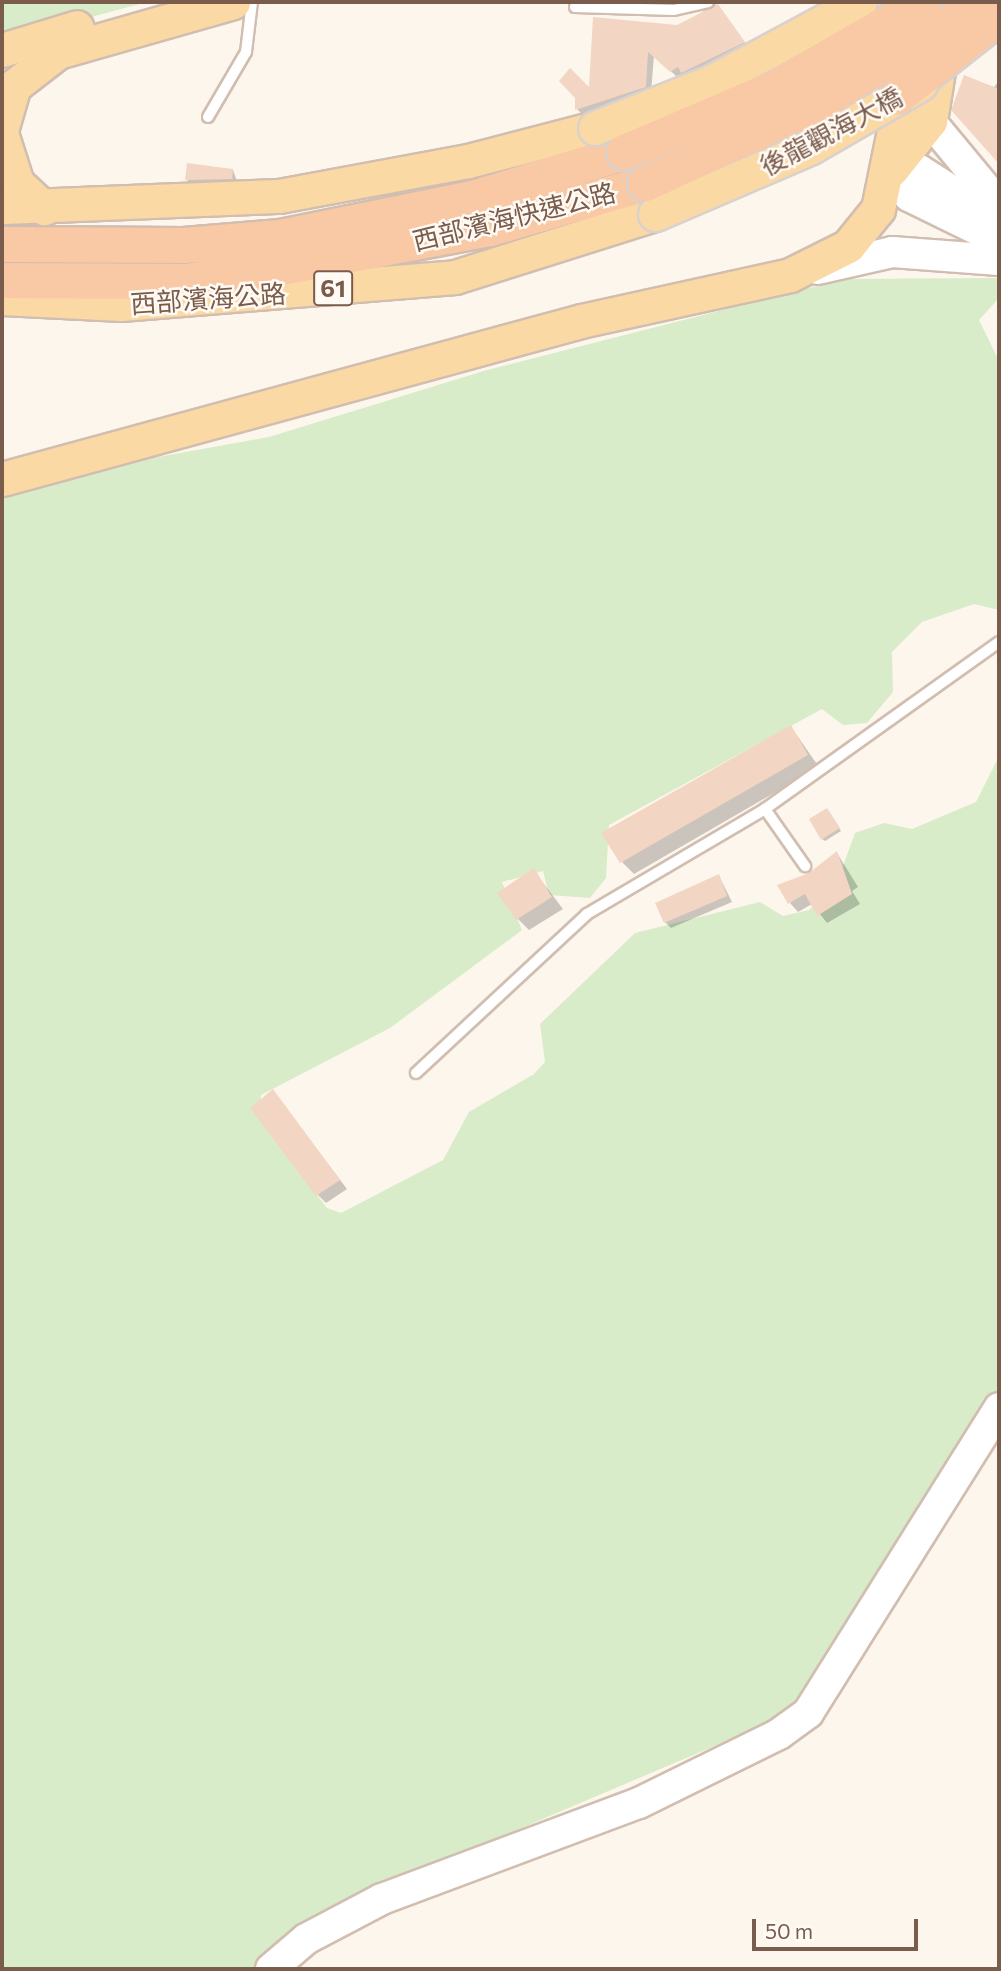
<!DOCTYPE html>
<html>
<head>
<meta charset="utf-8">
<style>
  body { margin:0 }
  #map { position:relative; width:1001px; height:1971px; overflow:hidden; background:#fdf6ec; font-family:Commissioner,"Noto Sans TC",sans-serif }
  div>[style] { position:absolute }
  [style*='--x'] { left:calc(var(--x)*1px); top:calc(var(--y)*1px); width:calc(var(--w)*1px); rotate:calc(var(--a)*1deg) }
  .green>* { inset:0; background:#d8ecc9 }
  .shadow>* { inset:0; background:#0003 }
  .building>* { inset:0; background:#f3d5c3 }
  .roads { filter:drop-shadow(2px 0 #d1beb0) drop-shadow(-2px 0 #d1beb0) drop-shadow(0 2px #d1beb0) drop-shadow(0 -2px #d1beb0) }
  .service>* { height:10px; margin:-5px; padding:0 5px; transform-origin:5px; border-radius:5px; background:#fff }
  .secondary>* { height:30px; margin:-15px; padding:0 15px; transform-origin:15px; border-radius:15px; background:#fff }
  .primary>* { height:33px; margin:-16.5px; padding:0 16.5px; transform-origin:16.5px; border-radius:16.5px; background:#fbd9a5 }
  .trunk>* { height:35px; margin:-17.5px; padding:0 17.5px; transform-origin:17.5px; border-radius:17.5px; background:#f9c8a4 }
  .bridges { filter:drop-shadow(2px 0 #dad1cd) drop-shadow(-2px 0 #dad1cd) drop-shadow(0 2px #dad1cd) drop-shadow(0 -2px #dad1cd) }
  .primary-bridge>* { height:33px; margin:-16.5px; padding:0 16.5px; transform-origin:16.5px; border-radius:16.5px; background:#fbd9a5 }
  .trunk-bridge>* { height:35px; margin:-17.5px; padding:0 17.5px; transform-origin:17.5px; border-radius:17.5px; background:#f9c8a4 }
  span { translate:-50% -50%; white-space:nowrap; text-align:center; line-height:1.15; -webkit-text-stroke:5px #fffaf3; paint-order:stroke }
  .shield-label span { padding:2px 5px; background:#fffaf3; border:2px solid; border-radius:5px; -webkit-text-stroke-width:0 }
  .shield-label { font-size:24px; color:#7a5c4d; font-weight:700 }
  .street-label { font-size:26px; color:#7a5c4d }
  .frame { position:absolute; inset:0; border:4px solid #7a5c4d; pointer-events:none }
  .scale { position:absolute; left:752px; top:1919px; width:166px; height:32px; box-sizing:border-box; border:4px solid #7a5c4d; border-top:0; padding-left:9px; font-size:21px; line-height:24px; white-space:nowrap; color:#7a5c4d; -webkit-text-stroke:5px #fffaf3; paint-order:stroke }
</style>
</head>
<body>
<div id="map">
  <div class="green">
    <div style="clip-path:polygon(2px 2px,147px 2px,2px 41px)"></div>
    <div style="clip-path:polygon(999px 278px,999px 298px,979px 320px,999px 361px,999px 610px,974px 604px,922px 622px,892px 652px,893px 692px,867px 723px,843px 725px,822px 709px,609px 825px,606px 878px,590px 898px,549px 895px,543px 871px,502px 882px,522px 930px,390px 1028px,261px 1095px,260px 1120px,327px 1208px,341px 1213px,443px 1160px,469px 1112px,534px 1074px,545px 1062px,540px 1024px,635px 933px,760px 902px,783px 916px,809px 910px,838px 880px,855px 833px,884px 823px,912px 829px,976px 802px,999px 756px,999px 1388px,822px 1681px,778px 1719px,312px 1917px,294px 1928px,264px 1969px,2px 1969px,2px 498px,114px 465px,269px 437px,487px 370px,844px 279px)"></div>
  </div>
  <div class="shadow">
    <div style="clip-path:polygon(715px 3px,749px 48px,688px 78px,677px 77px,654px 55px,651px 93px,583px 115px,577px 109px,591px 91px)"></div>
    <div style="clip-path:polygon(965px 77px,994px 87px,999px 81px,999px 160px,953px 109px)"></div>
    <div style="clip-path:polygon(233px 170px,238px 184px,193px 186px,187px 180px)"></div>
    <div style="clip-path:polygon(791px 727px,819px 767px,634px 874px,622px 862px)"></div>
    <div style="clip-path:polygon(830px 813px,841px 831px,825px 841px,822px 839px)"></div>
    <div style="clip-path:polygon(837px 853px,858px 887px,852px 891px,860px 904px,827px 923px,812px 904px,798px 912px,790px 903px)"></div>
    <div style="clip-path:polygon(534px 871px,563px 909px,529px 930px,517px 918px)"></div>
    <div style="clip-path:polygon(719px 876px,732px 902px,671px 928px,665px 922px)"></div>
    <div style="clip-path:polygon(273px 1091px,347px 1189px,326px 1203px,317px 1194px)"></div>
  </div>
  <div class="building">
    <div style="clip-path:polygon(718px 4px,745px 42px,681px 73px,678px 67px,670px 72px,648px 52px,646px 87px,575px 110px,575px 98px,559px 81px,570px 68px,589px 87px,593px 17px,677px 25px)"></div>
    <div style="clip-path:polygon(964px 75px,999px 89px,999px 164px,951px 110px)"></div>
    <div style="clip-path:polygon(187px 163px,233px 169px,232px 179px,185px 180px)"></div>
    <div style="clip-path:polygon(791px 725px,808px 755px,620px 863px,601px 833px)"></div>
    <div style="clip-path:polygon(827px 808px,840px 828px,821px 840px,809px 819px)"></div>
    <div style="clip-path:polygon(837px 851px,852px 894px,817px 916px,805px 894px,788px 904px,777px 885px,809px 873px)"></div>
    <div style="clip-path:polygon(534px 868px,552px 897px,516px 920px,497px 893px)"></div>
    <div style="clip-path:polygon(719px 874px,727px 896px,664px 923px,655px 903px)"></div>
    <div style="clip-path:polygon(273px 1089px,340px 1180px,316px 1196px,250px 1108px)"></div>
  </div>
  <div class="roads">
    <div class="service">
      <div style="--x:575;--y:7;--w:99;--a:1.7"></div>
      <div style="--x:674;--y:10;--w:35;--a:-13"></div>
      <div style="--x:208;--y:117;--w:75;--a:-59.7"></div>
      <div style="--x:246;--y:52;--w:50;--a:-83.2"></div>
      <div style="--x:765;--y:809;--w:70;--a:54.9"></div>
      <div style="--x:416;--y:1073;--w:233;--a:-42.9"></div>
      <div style="--x:587;--y:914;--w:207;--a:-30.5"></div>
      <div style="--x:765;--y:809;--w:287;--a:-35.5"></div>
    </div>
    <div class="secondary">
      <div style="--x:930;--y:121;--w:105;--a:50.4"></div>
      <div style="--x:889;--y:172;--w:31;--a:50"></div>
      <div style="--x:909;--y:196;--w:100;--a:26.1"></div>
      <div style="--x:889;--y:172;--w:30;--a:-4"></div>
      <div style="--x:919;--y:170;--w:95;--a:32.5"></div>
      <div style="--x:818;--y:269;--w:76;--a:-12.9"></div>
      <div style="--x:892;--y:252;--w:107;--a:4.3"></div>
      <div style="--x:271;--y:1969;--w:46;--a:-40.6"></div>
      <div style="--x:306;--y:1939;--w:86;--a:-27.8"></div>
      <div style="--x:382;--y:1899;--w:274;--a:-20.5"></div>
      <div style="--x:639;--y:1803;--w:156;--a:-26.2"></div>
      <div style="--x:779;--y:1734;--w:36;--a:-36"></div>
      <div style="--x:808;--y:1713;--w:360;--a:-57.9"></div>
    </div>
    <div class="primary">
      <div style="--x:2;--y:50;--w:78;--a:-17"></div>
      <div style="--x:2;--y:127;--w:43;--a:-73.7"></div>
      <div style="--x:14;--y:86;--w:56;--a:-37.7"></div>
      <div style="--x:58;--y:52;--w:182;--a:-15.9"></div>
      <div style="--x:2;--y:136;--w:49;--a:72.3"></div>
      <div style="--x:17;--y:183;--w:37;--a:43"></div>
      <div style="--x:891;--y:170;--w:63;--a:-51.5"></div>
      <div style="--x:930;--y:121;--w:76;--a:-80.9"></div>
      <div style="--x:2;--y:207;--w:277;--a:-2.3"></div>
      <div style="--x:279;--y:196;--w:192;--a:-10.5"></div>
      <div style="--x:468;--y:161;--w:131;--a:-14.6"></div>
      <div style="--x:2;--y:298;--w:119;--a:2.9"></div>
      <div style="--x:121;--y:304;--w:335;--a:-4.6"></div>
      <div style="--x:455;--y:277;--w:210;--a:-17.5"></div>
      <div style="--x:2;--y:479;--w:600;--a:-15.26"></div>
      <div style="--x:581;--y:321;--w:214;--a:-12.4"></div>
      <div style="--x:790;--y:275;--w:65;--a:-26.6"></div>
      <div style="--x:848;--y:246;--w:48;--a:-51"></div>
      <div style="--x:878;--y:209;--w:141;--a:-78.5"></div>
    </div>
    <div class="trunk">
      <div style="--x:2;--y:244;--w:181;--a:0.3"></div>
      <div style="--x:183;--y:245;--w:97;--a:-4.7"></div>
      <div style="--x:280;--y:237;--w:200;--a:-11.5"></div>
      <div style="--x:476;--y:197;--w:155;--a:-16.9"></div>
      <div style="--x:2;--y:280;--w:184;--a:0.3"></div>
      <div style="--x:186;--y:281;--w:101;--a:-8.5"></div>
      <div style="--x:286;--y:266;--w:208;--a:-10.6"></div>
      <div style="--x:490;--y:228;--w:161;--a:-16.2"></div>
    </div>
  </div>
  <div class="bridges">
    <div class="primary-bridge">
      <div style="--x:595;--y:128;--w:127;--a:-21.7"></div>
      <div style="--x:713;--y:81;--w:167;--a:-28.3"></div>
      <div style="--x:655;--y:214;--w:170;--a:-23.2"></div>
      <div style="--x:811;--y:147;--w:126;--a:-30"></div>
    </div>
    <div class="trunk-bridge">
      <div style="--x:896;--y:97;--w:131;--a:-38.2"></div>
      <div style="--x:624;--y:152;--w:161;--a:-23.1"></div>
      <div style="--x:772;--y:89;--w:174;--a:-29.9"></div>
      <div style="--x:645;--y:183;--w:186;--a:-24.8"></div>
      <div style="--x:814;--y:105;--w:198;--a:-31.4"></div>
    </div>
  </div>
  <div class="shield-label">
    <span style="left:333px;top:288px">61</span>
  </div>
  <div class="street-label">
    <span style="left:831px;top:131px;rotate:-28deg">後龍觀海大橋</span>
    <span style="left:514px;top:216px;rotate:-14deg">西部濱海快速公路</span>
    <span style="left:208px;top:298px;rotate:-4deg">西部濱海公路</span>
  </div>
  <div class="frame"></div>
  <div class="scale">50 m</div>
</div>
</body>
</html>
